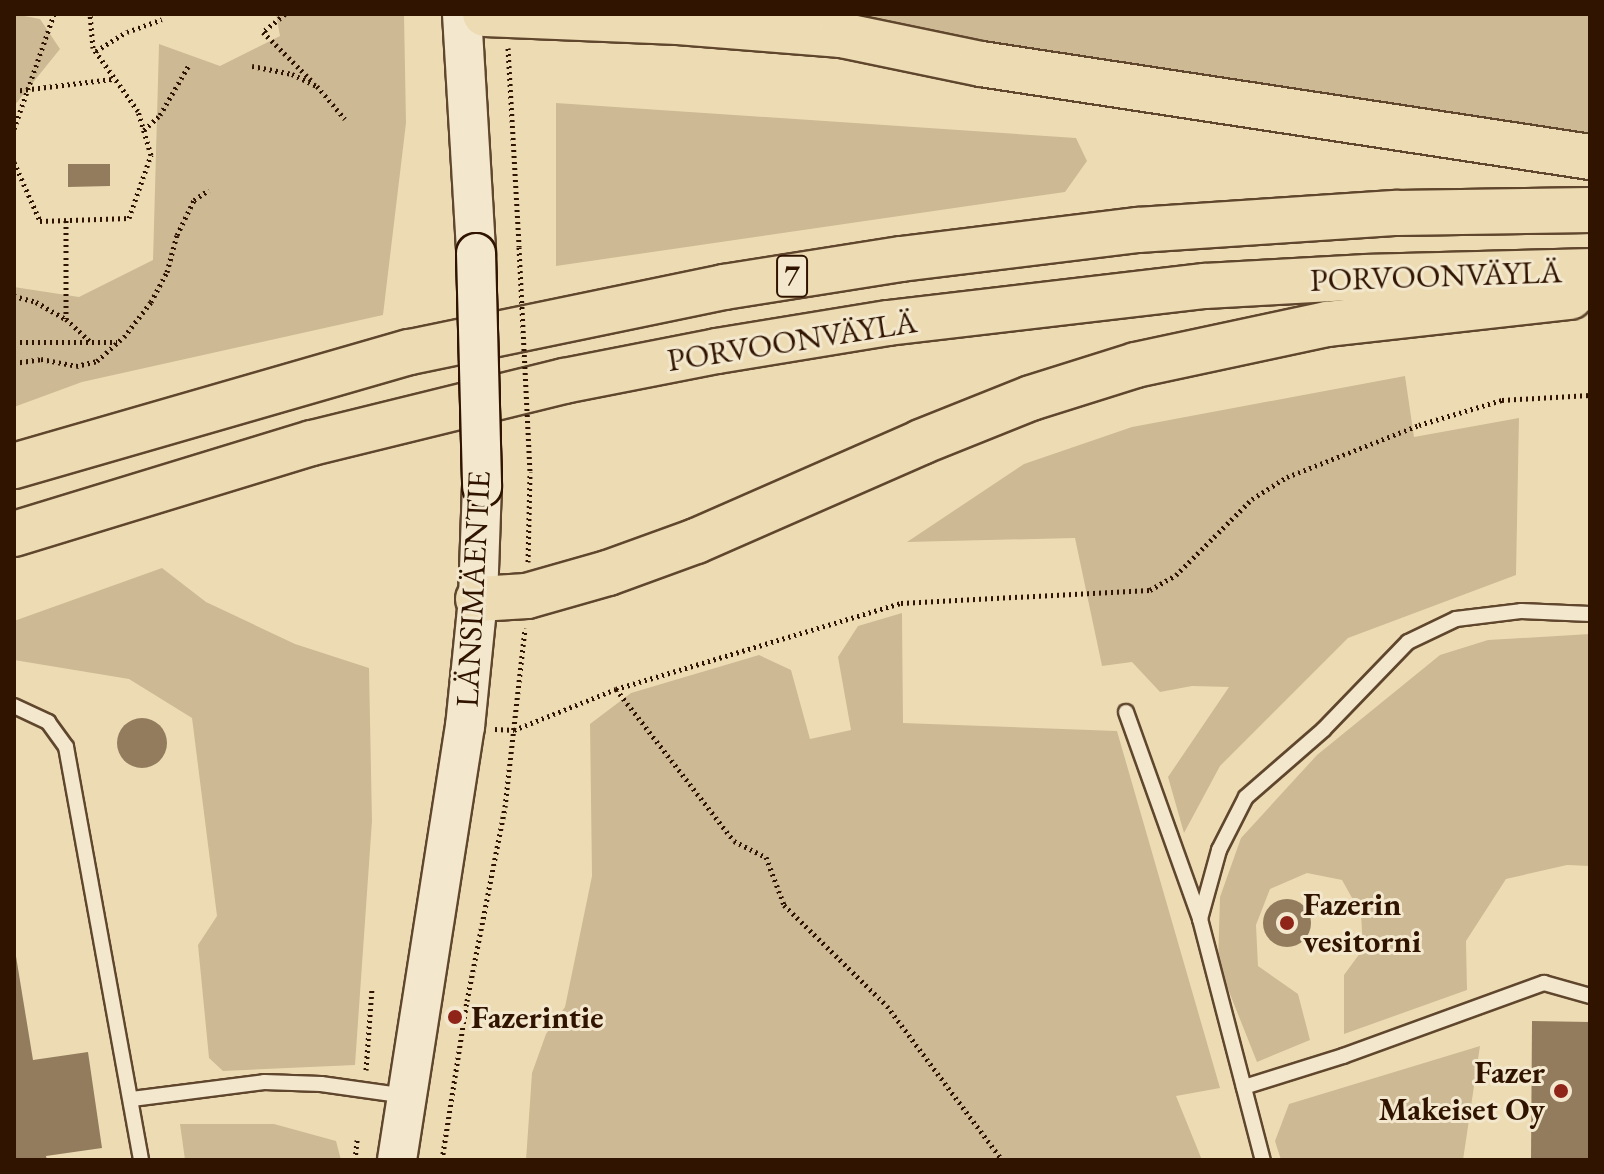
<!DOCTYPE html>
<html>
<head>
<meta charset="utf-8">
<style>
  body { margin:0 }
  #map { position:relative; width:1604px; height:1174px; overflow:hidden; background:#eddcb3; font-family:"EB Garamond",serif }
  div>[style] { position:absolute }
  [style*='--x'] { left:calc(var(--x)*1px); top:calc(var(--y)*1px); width:calc(var(--w)*1px); rotate:calc(var(--a)*1deg) }
  .green>* { inset:0; background:#cdba95 }
  .building>* { inset:0; background:#927c5d }
  .round { border-radius:50% }
  .path>* { height:5px; margin-top:-2.5px; transform-origin:0; background:repeating-linear-gradient(90deg,#301400 0 2px,transparent 0 6px) }
  .roads { filter:drop-shadow(2px 0 #5f462d) drop-shadow(-2px 0 #5f462d) drop-shadow(0 2px #5f462d) drop-shadow(0 -2px #5f462d) }
  .lane>* { height:14px; margin:-7px; padding:0 7px; transform-origin:7px; border-radius:7px; background:#f3e8ce }
  .secondary>* { height:38px; margin:-19px; padding:0 19px; transform-origin:19px; border-radius:19px; background:#f3e8ce }
  .highway>* { height:44px; margin:-22px; padding:0 22px; transform-origin:22px; border-radius:22px; background:#eddcb3 }
  .path-bridge>* { height:5px; margin-top:-2.5px; transform-origin:0; background:repeating-linear-gradient(90deg,#301400 0 2px,transparent 0 6px) }
  .bridges { filter:drop-shadow(2px 0 #301400) drop-shadow(-2px 0 #301400) drop-shadow(0 2px #301400) drop-shadow(0 -2px #301400) }
  .secondary-bridge>* { height:38px; margin:-19px; padding:0 19px; transform-origin:19px; border-radius:19px; background:#f3e8ce }
  .dots>* { width:22px; height:22px; translate:-50% -50%; box-sizing:border-box; border:4px solid #f3e8ce; border-radius:50% }
  span { translate:-50% -50%; white-space:nowrap; text-align:center; line-height:1.15; -webkit-text-stroke:6px #f3e8ce; paint-order:stroke }
  .shield-label span { padding:2px 6px; background:#f3e8ce; border:2px solid; border-radius:6px; -webkit-text-stroke-width:0 }
  .shield-label { font-size:30px; color:#301400; font-weight:700 }
  .street-label { font-size:32px; color:#301400 }
  .poi-label { font-size:32px; color:#301400; font-weight:700 }
  .left { translate:0 -50%; text-align:left }
  .right { translate:-100% -50%; text-align:right }
  .frame { position:absolute; inset:0; border:16px solid #301400; pointer-events:none }
</style>
</head>
<body>
<div id="map">
  <div class="green">
    <div style="clip-path:polygon(14px 14px,40px 19px,60px 49px,14px 106px)"></div>
    <div style="clip-path:polygon(276px 14px,404px 14px,406px 123px,383px 315px,82px 382px,14px 407px,14px 287px,79px 297px,153px 260px,159px 44px,220px 66px,280px 36px)"></div>
    <div style="clip-path:polygon(827px 14px,1590px 14px,1590px 140px,1345px 107px)"></div>
    <div style="clip-path:polygon(556px 103px,1076px 138px,1087px 161px,1065px 192px,556px 266px)"></div>
    <div style="clip-path:polygon(1405px 376px,1414px 437px,1519px 418px,1516px 575px,1348px 638px,1220px 766px,1184px 833px,1168px 777px,1229px 687px,1192px 686px,1160px 692px,1132px 662px,1102px 666px,1075px 538px,907px 542px,1024px 464px,1132px 427px)"></div>
    <div style="clip-path:polygon(162px 568px,206px 602px,295px 644px,369px 668px,372px 821px,355px 1065px,223px 1071px,209px 1058px,198px 945px,217px 916px,192px 718px,129px 679px,14px 660px,14px 621px)"></div>
    <div style="clip-path:polygon(902px 613px,903px 723px,1117px 731px,1220px 1088px,1176px 1096px,1202px 1160px,526px 1160px,532px 1073px,546px 1034px,565px 1007px,592px 876px,590px 724px,631px 693px,759px 655px,791px 670px,810px 739px,851px 730px,838px 657px,858px 626px)"></div>
    <div style="clip-path:polygon(1590px 634px,1590px 866px,1567px 865px,1506px 879px,1466px 941px,1467px 990px,1344px 1034px,1344px 975px,1363px 949px,1361px 914px,1342px 880px,1307px 873px,1270px 889px,1256px 925px,1258px 966px,1298px 994px,1310px 1040px,1257px 1062px,1218px 964px,1220px 897px,1241px 838px,1317px 755px,1440px 655px,1488px 640px)"></div>
    <div style="clip-path:polygon(1480px 1046px,1463px 1160px,1281px 1160px,1275px 1141px,1289px 1104px)"></div>
    <div style="clip-path:polygon(180px 1124px,274px 1124px,336px 1141px,341px 1160px,185px 1160px)"></div>
  </div>
  <div class="building">
    <div style="clip-path:polygon(68px 164px,110px 164px,110px 186px,68px 187px)"></div>
    <div class="round" style="left:117px;top:718px;width:50px;height:50px"></div>
    <div class="round" style="left:1263px;top:899px;width:48px;height:48px"></div>
    <div style="clip-path:polygon(14px 944px,33px 1060px,88px 1052px,102px 1148px,46px 1156px,47px 1160px,14px 1160px)"></div>
    <div style="clip-path:polygon(1532px 1021px,1590px 1022px,1590px 1160px,1531px 1160px)"></div>
  </div>
  <div class="path">
    <div style="--x:285;--y:14;--w:28;--a:141"></div>
    <div style="--x:263;--y:32;--w:72;--a:45"></div>
    <div style="--x:508;--y:48;--w:199;--a:86.8"></div>
    <div style="--x:96;--y:51;--w:36;--a:-32"></div>
    <div style="--x:127;--y:32;--w:37;--a:-20"></div>
    <div style="--x:252;--y:66;--w:41;--a:11.3"></div>
    <div style="--x:292;--y:74;--w:28;--a:26"></div>
    <div style="--x:317;--y:86;--w:43;--a:49.7"></div>
    <div style="--x:14;--y:91;--w:99;--a:-7"></div>
    <div style="--x:14;--y:129;--w:122;--a:-70.8"></div>
    <div style="--x:144;--y:130;--w:22;--a:-43"></div>
    <div style="--x:160;--y:115;--w:58;--a:-59.9"></div>
    <div style="--x:14;--y:162;--w:64;--a:66.2"></div>
    <div style="--x:40;--y:221;--w:89;--a:-1.9"></div>
    <div style="--x:129;--y:218;--w:67;--a:-70.8"></div>
    <div style="--x:151;--y:155;--w:46;--a:-106.5"></div>
    <div style="--x:138;--y:111;--w:77;--a:-125.5"></div>
    <div style="--x:93;--y:48;--w:34;--a:-95"></div>
    <div style="--x:14;--y:296;--w:23;--a:15"></div>
    <div style="--x:36;--y:302;--w:34;--a:30"></div>
    <div style="--x:66;--y:319;--w:33;--a:43"></div>
    <div style="--x:66;--y:319;--w:99;--a:-90"></div>
    <div style="--x:14;--y:342;--w:103;--a:0"></div>
    <div style="--x:14;--y:363;--w:27;--a:-8"></div>
    <div style="--x:41;--y:359;--w:36;--a:11"></div>
    <div style="--x:76;--y:366;--w:22;--a:-13"></div>
    <div style="--x:97;--y:361;--w:36;--a:-42"></div>
    <div style="--x:124;--y:337;--w:44;--a:-52.4"></div>
    <div style="--x:151;--y:302;--w:34;--a:-62"></div>
    <div style="--x:167;--y:272;--w:38;--a:-75"></div>
    <div style="--x:177;--y:235;--w:39;--a:-64"></div>
    <div style="--x:194;--y:200;--w:18;--a:-34"></div>
    <div style="--x:528;--y:562;--w:90;--a:-88.7"></div>
    <div style="--x:616;--y:689;--w:192;--a:52.2"></div>
    <div style="--x:734;--y:841;--w:36;--a:27"></div>
    <div style="--x:766;--y:857;--w:51;--a:69.4"></div>
    <div style="--x:784;--y:905;--w:144;--a:44.4"></div>
    <div style="--x:887;--y:1006;--w:192;--a:53.2"></div>
    <div style="--x:495;--y:729;--w:19;--a:3"></div>
    <div style="--x:514;--y:730;--w:110;--a:-21.9"></div>
    <div style="--x:616;--y:689;--w:298;--a:-16.8"></div>
    <div style="--x:901;--y:603;--w:249;--a:-3"></div>
    <div style="--x:1150;--y:590;--w:30;--a:-30"></div>
    <div style="--x:1176;--y:575;--w:107;--a:-45"></div>
    <div style="--x:1252;--y:499;--w:41;--a:-32.2"></div>
    <div style="--x:1287;--y:477;--w:142;--a:-21.5"></div>
    <div style="--x:1419;--y:425;--w:87;--a:-16.8"></div>
    <div style="--x:1502;--y:400;--w:88;--a:-3.3"></div>
    <div style="--x:366;--y:1070;--w:81;--a:-85.8"></div>
    <div style="--x:355;--y:1160;--w:20;--a:-84"></div>
    <div style="--x:442;--y:1160;--w:161;--a:-81.1"></div>
    <div style="--x:467;--y:1001;--w:198;--a:-78.9"></div>
    <div style="--x:505;--y:807;--w:180;--a:-83.6"></div>
  </div>
  <div class="roads">
    <div class="lane">
      <div style="--x:14;--y:706;--w:38;--a:25"></div>
      <div style="--x:48;--y:722;--w:31;--a:54"></div>
      <div style="--x:66;--y:747;--w:420;--a:79.7"></div>
      <div style="--x:1126;--y:712;--w:220;--a:70.3"></div>
      <div style="--x:1200;--y:919;--w:249;--a:75.4"></div>
      <div style="--x:1200;--y:919;--w:72;--a:-74.6"></div>
      <div style="--x:1219;--y:850;--w:59;--a:-63"></div>
      <div style="--x:1246;--y:797;--w:102;--a:-41"></div>
      <div style="--x:1323;--y:730;--w:122;--a:-46"></div>
      <div style="--x:1408;--y:642;--w:53;--a:-25.6"></div>
      <div style="--x:1456;--y:619;--w:65;--a:-7"></div>
      <div style="--x:1521;--y:611;--w:69;--a:2.5"></div>
      <div style="--x:1244;--y:1087;--w:104;--a:-17.4"></div>
      <div style="--x:1343;--y:1056;--w:214;--a:-20"></div>
      <div style="--x:1544;--y:983;--w:48;--a:15.8"></div>
      <div style="--x:132;--y:1099;--w:133;--a:-7.3"></div>
      <div style="--x:264;--y:1082;--w:57;--a:2"></div>
      <div style="--x:321;--y:1084;--w:86;--a:8"></div>
    </div>
    <div class="secondary">
      <div style="--x:462;--y:14;--w:239;--a:86.6"></div>
      <div style="--x:397;--y:1160;--w:438;--a:-81.1"></div>
      <div style="--x:465;--y:727;--w:129;--a:-84.2"></div>
      <div style="--x:478;--y:599;--w:112;--a:-88"></div>
    </div>
    <div class="highway">
      <div style="--x:485;--y:14;--w:193;--a:2.4"></div>
      <div style="--x:678;--y:22;--w:164;--a:4.6"></div>
      <div style="--x:841;--y:35;--w:143;--a:11.7"></div>
      <div style="--x:981;--y:64;--w:616;--a:8.68"></div>
      <div style="--x:14;--y:466;--w:412;--a:-16.1"></div>
      <div style="--x:410;--y:352;--w:321;--a:-11.7"></div>
      <div style="--x:724;--y:287;--w:179;--a:-9"></div>
      <div style="--x:901;--y:259;--w:239;--a:-7"></div>
      <div style="--x:1138;--y:230;--w:260;--a:-3.8"></div>
      <div style="--x:1397;--y:213;--w:193;--a:-0.9"></div>
      <div style="--x:14;--y:534;--w:312;--a:-17"></div>
      <div style="--x:312;--y:443;--w:260;--a:-13.8"></div>
      <div style="--x:564;--y:381;--w:156;--a:-11.1"></div>
      <div style="--x:717;--y:351;--w:173;--a:-9.3"></div>
      <div style="--x:888;--y:323;--w:319;--a:-6.7"></div>
      <div style="--x:1205;--y:286;--w:162;--a:-3.2"></div>
      <div style="--x:1367;--y:277;--w:223;--a:-1.5"></div>
      <div style="--x:478;--y:599;--w:49;--a:-3.5"></div>
      <div style="--x:527;--y:596;--w:84;--a:-15.9"></div>
      <div style="--x:608;--y:573;--w:94;--a:-20"></div>
      <div style="--x:696;--y:541;--w:246;--a:-23.7"></div>
      <div style="--x:921;--y:442;--w:118;--a:-21.8"></div>
      <div style="--x:1031;--y:398;--w:110;--a:-17.4"></div>
      <div style="--x:1136;--y:365;--w:196;--a:-12.1"></div>
      <div style="--x:1328;--y:324;--w:244;--a:-6.4"></div>
    </div>
  </div>
  <div class="path-bridge">
    <div style="--x:519;--y:247;--w:225;--a:87.2"></div>
  </div>
  <div class="bridges">
    <div class="secondary-bridge">
      <div style="--x:476;--y:253;--w:234;--a:88.5"></div>
    </div>
  </div>
  <div class="dots">
    <div style="left:1287px;top:923px;background:#8f2418"></div>
    <div style="left:455px;top:1017px;background:#8f2418"></div>
    <div style="left:1561px;top:1091px;background:#8f2418"></div>
  </div>
  <div class="shield-label">
    <span style="left:792px;top:276px">7</span>
  </div>
  <div class="street-label">
    <span style="left:1436px;top:276px;rotate:-2deg">PORVOONVÄYLÄ</span>
    <span style="left:792px;top:341px;rotate:-9deg">PORVOONVÄYLÄ</span>
    <span style="left:473px;top:589px;rotate:-87deg">LÄNSIMÄENTIE</span>
  </div>
  <div class="poi-label">
    <span class="left" style="left:1303px;top:923px">Fazerin<br>vesitorni</span>
    <span class="left" style="left:471px;top:1017px">Fazerintie</span>
    <span class="right" style="left:1545px;top:1091px">Fazer<br>Makeiset Oy</span>
  </div>
  <div class="frame"></div>
</div>
</body>
</html>
